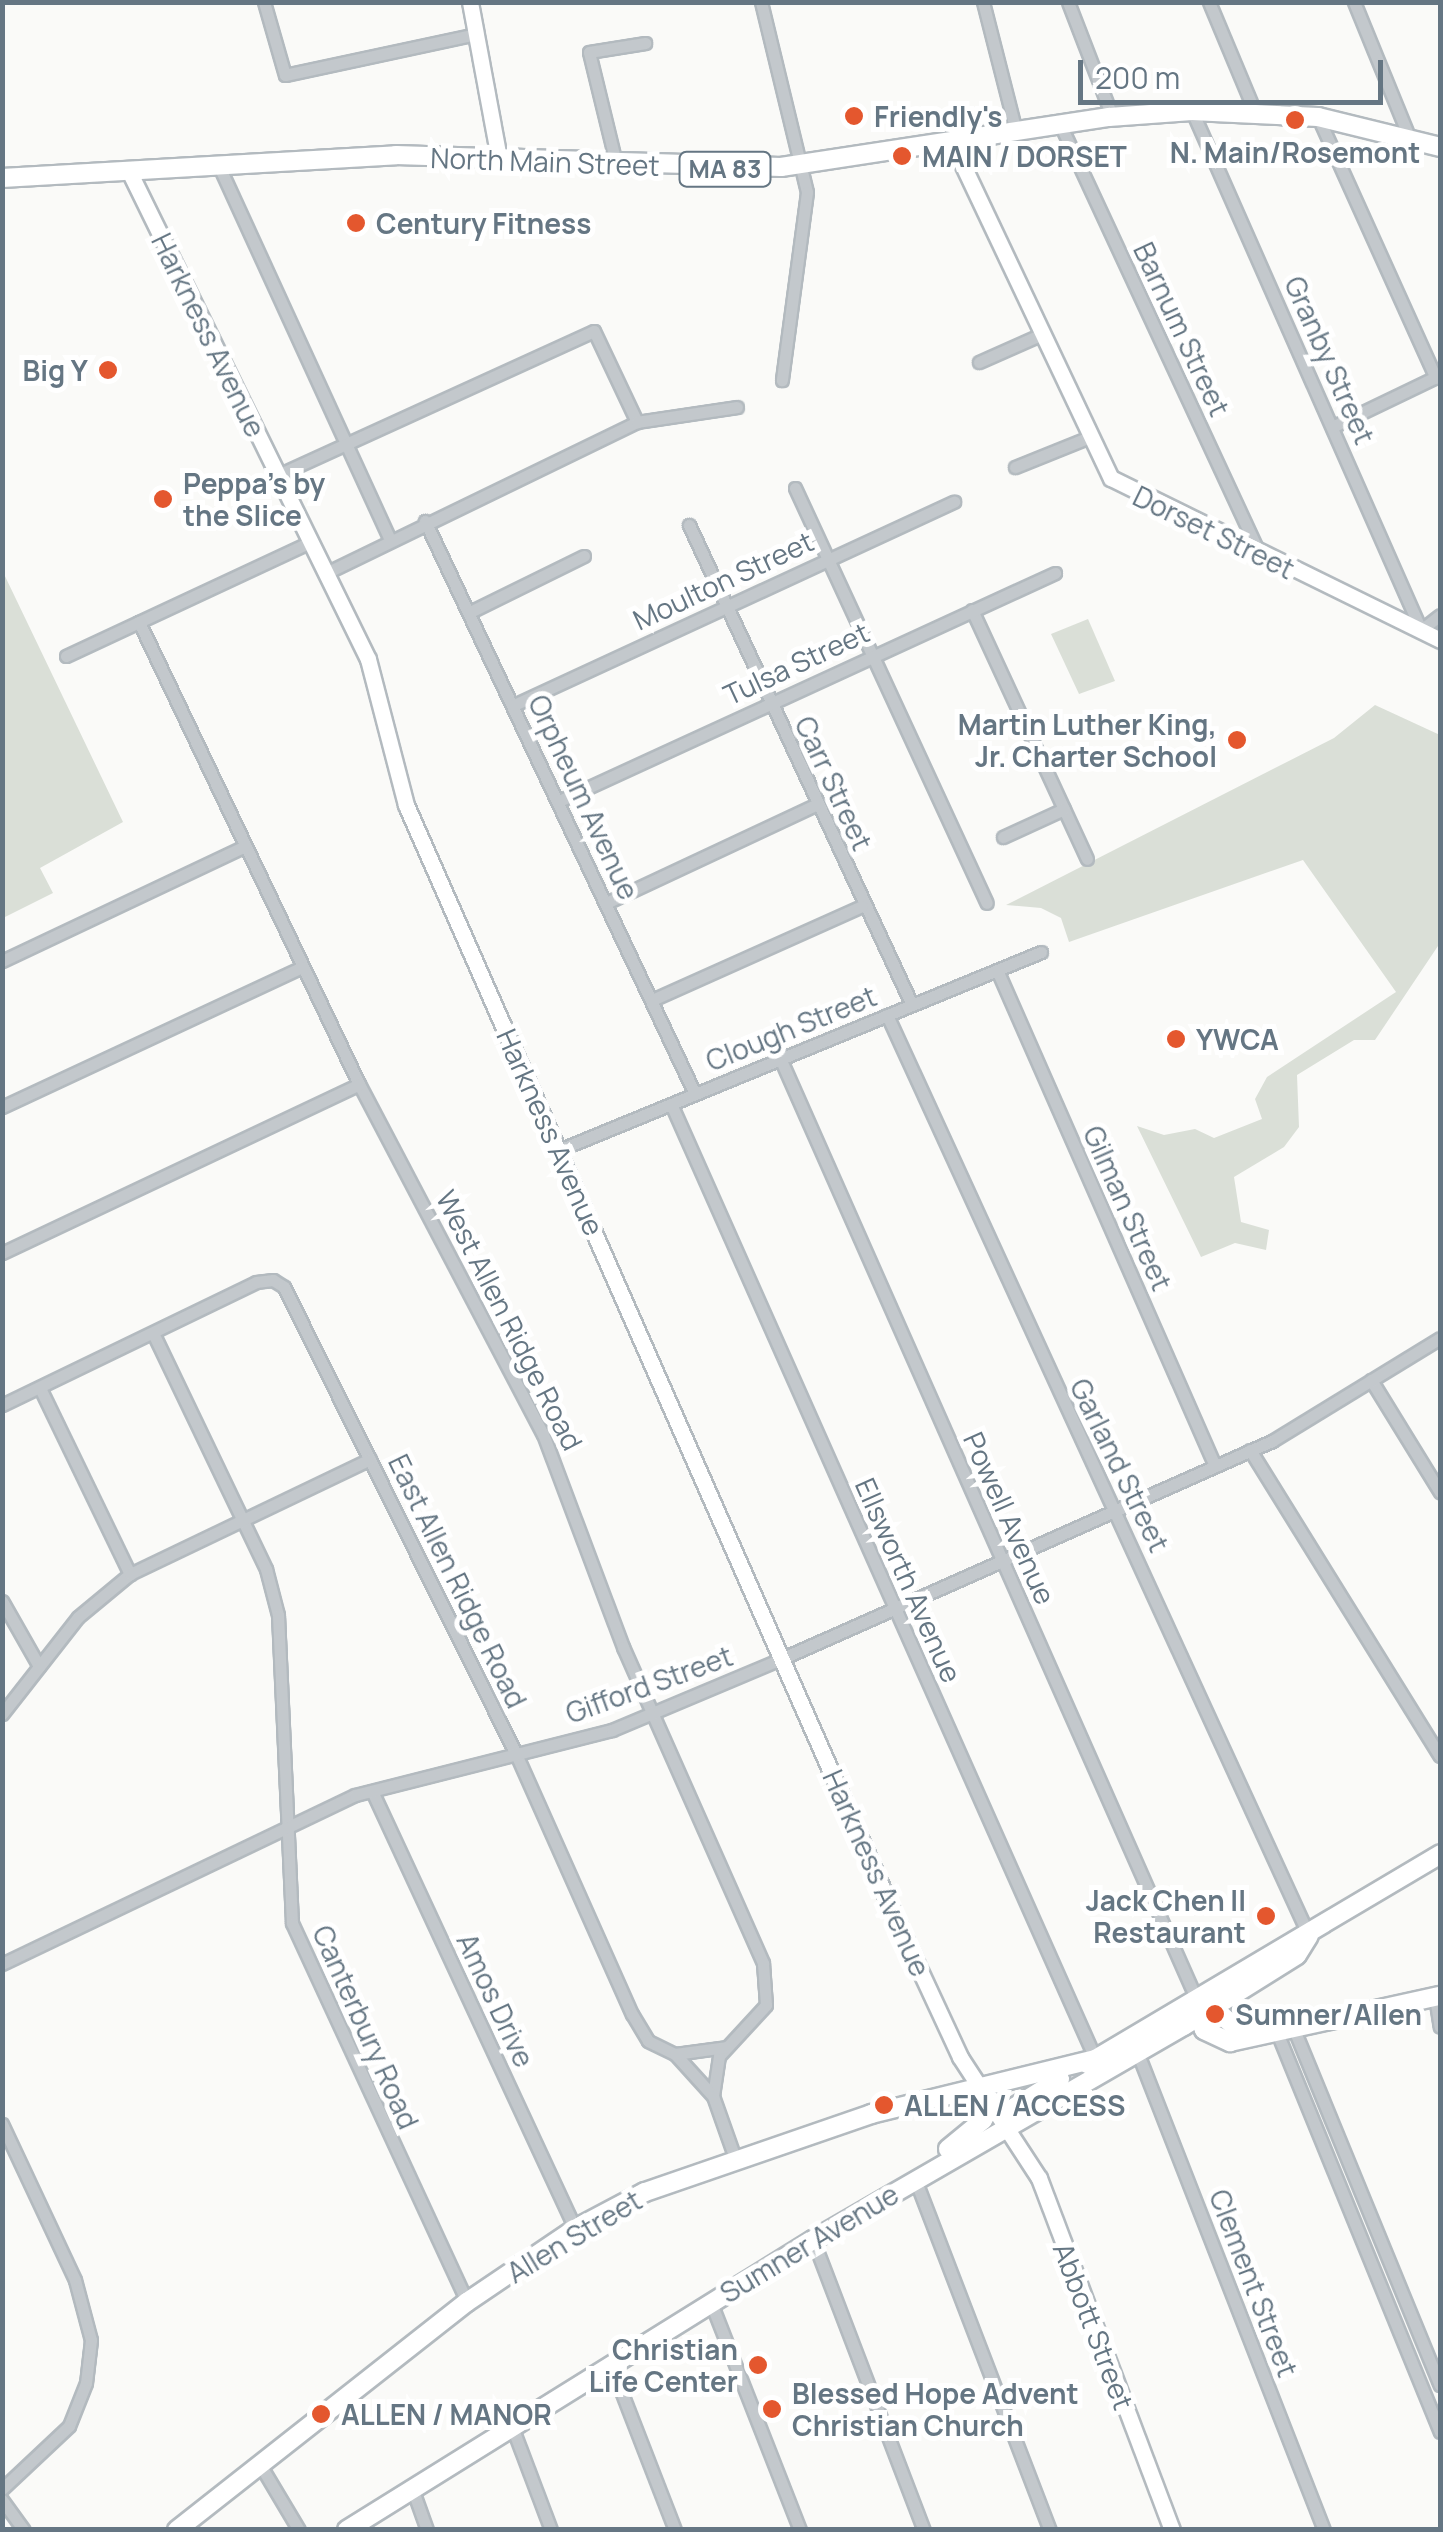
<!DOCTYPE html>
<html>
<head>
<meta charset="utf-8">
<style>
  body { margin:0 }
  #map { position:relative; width:1443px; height:2532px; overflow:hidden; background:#fafaf8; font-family:Manrope,sans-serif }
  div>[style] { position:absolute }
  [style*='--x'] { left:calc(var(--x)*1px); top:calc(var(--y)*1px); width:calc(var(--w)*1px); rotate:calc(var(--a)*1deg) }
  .green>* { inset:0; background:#dadfd7 }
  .roads { filter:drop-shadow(2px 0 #b3babf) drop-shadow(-2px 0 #b3babf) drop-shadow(0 2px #b3babf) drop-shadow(0 -2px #b3babf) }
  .street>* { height:11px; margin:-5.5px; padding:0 5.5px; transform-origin:5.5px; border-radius:5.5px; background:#c3c8cc }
  .secondary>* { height:15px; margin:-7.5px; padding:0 7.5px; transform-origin:7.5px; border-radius:7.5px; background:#fff }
  .primary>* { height:18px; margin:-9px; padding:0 9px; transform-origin:9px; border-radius:9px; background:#fff }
  .dots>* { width:28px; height:28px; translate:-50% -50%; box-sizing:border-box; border:5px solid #fff; border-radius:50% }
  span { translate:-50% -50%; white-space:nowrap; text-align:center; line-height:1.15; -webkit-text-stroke:10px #fff; paint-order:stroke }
  .shield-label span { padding:2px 8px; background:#fff; border:2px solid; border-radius:8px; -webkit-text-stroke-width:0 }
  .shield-label { font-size:25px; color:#657683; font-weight:700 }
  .poi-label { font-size:28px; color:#657683; font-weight:700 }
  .left { translate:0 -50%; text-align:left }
  .right { translate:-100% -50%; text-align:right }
  .street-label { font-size:28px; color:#657683 }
  .frame { position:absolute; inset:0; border:5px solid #657683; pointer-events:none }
  .scale { position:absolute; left:1078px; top:60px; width:305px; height:45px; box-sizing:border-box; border:5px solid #657683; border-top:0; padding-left:12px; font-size:30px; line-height:35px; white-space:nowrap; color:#657683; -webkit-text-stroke:8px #fff; paint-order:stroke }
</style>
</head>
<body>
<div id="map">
  <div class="green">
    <div style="clip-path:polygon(3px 572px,123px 822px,40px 868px,53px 893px,3px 918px)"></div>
    <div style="clip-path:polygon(1088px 619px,1115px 681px,1079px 694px,1051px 634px)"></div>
    <div style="clip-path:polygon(1375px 705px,1440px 735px,1440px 943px,1375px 1040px,1354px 1040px,1297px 1075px,1299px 1127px,1284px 1147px,1234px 1177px,1241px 1222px,1269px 1230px,1266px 1250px,1235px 1243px,1201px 1257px,1137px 1126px,1164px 1135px,1195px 1129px,1214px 1138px,1262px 1119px,1255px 1099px,1267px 1077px,1396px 992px,1303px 860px,1069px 942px,1061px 918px,1041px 908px,1006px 905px,1334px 738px)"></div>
  </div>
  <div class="roads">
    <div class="street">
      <div style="--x:264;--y:2;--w:76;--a:74"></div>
      <div style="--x:285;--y:75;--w:195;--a:-12.1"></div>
      <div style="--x:761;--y:2;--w:195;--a:76.4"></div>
      <div style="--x:807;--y:192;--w:190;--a:97.6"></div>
      <div style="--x:983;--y:2;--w:133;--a:75.7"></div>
      <div style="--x:1068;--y:2;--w:122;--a:68.9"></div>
      <div style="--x:1209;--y:2;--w:119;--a:67.3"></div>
      <div style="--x:1354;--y:2;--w:148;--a:67.8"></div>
      <div style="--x:1192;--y:111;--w:567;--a:66.19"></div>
      <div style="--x:1421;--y:630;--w:24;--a:-38"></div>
      <div style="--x:1318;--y:117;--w:286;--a:65.7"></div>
      <div style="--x:1060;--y:124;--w:471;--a:65.1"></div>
      <div style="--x:616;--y:163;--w:114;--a:-103.7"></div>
      <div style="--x:589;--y:52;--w:57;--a:-9.1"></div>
      <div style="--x:218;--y:164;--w:411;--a:65.4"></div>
      <div style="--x:979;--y:362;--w:67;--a:-23.9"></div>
      <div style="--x:1332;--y:427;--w:120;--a:-25.7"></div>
      <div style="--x:1015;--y:467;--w:78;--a:-21.9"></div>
      <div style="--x:278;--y:475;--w:347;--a:-24.5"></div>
      <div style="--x:594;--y:331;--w:101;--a:64.7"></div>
      <div style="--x:795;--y:488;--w:457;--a:65.2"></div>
      <div style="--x:425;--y:521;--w:633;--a:64.77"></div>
      <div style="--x:689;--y:525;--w:529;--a:65.08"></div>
      <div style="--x:326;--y:573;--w:346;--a:-25.9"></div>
      <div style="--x:637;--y:422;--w:101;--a:-8.5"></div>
      <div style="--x:972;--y:610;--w:274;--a:65.2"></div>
      <div style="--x:470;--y:612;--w:127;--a:-26.2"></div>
      <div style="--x:139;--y:622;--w:512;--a:64.54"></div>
      <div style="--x:359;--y:1084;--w:395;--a:62.3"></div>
      <div style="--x:543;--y:1434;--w:228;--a:69.4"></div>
      <div style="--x:623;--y:1647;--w:346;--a:66.1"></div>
      <div style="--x:763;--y:1963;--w:42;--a:85.9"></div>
      <div style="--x:766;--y:2005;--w:69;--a:132.7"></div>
      <div style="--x:719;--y:2056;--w:40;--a:98.5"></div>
      <div style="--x:66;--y:656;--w:269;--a:-25"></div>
      <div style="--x:514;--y:705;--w:485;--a:-24.8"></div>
      <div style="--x:559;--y:801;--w:546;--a:-24.69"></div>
      <div style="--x:1003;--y:837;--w:67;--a:-24.7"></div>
      <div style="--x:606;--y:903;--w:231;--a:-25.1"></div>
      <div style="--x:2;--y:961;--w:269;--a:-25.3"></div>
      <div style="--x:997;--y:970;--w:542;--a:66.27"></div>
      <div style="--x:652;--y:1000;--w:230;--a:-24.1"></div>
      <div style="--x:887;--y:1015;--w:1013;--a:65.38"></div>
      <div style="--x:780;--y:1058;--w:1028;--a:66.13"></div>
      <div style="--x:671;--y:1104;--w:1052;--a:66.04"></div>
      <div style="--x:2;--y:1107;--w:331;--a:-25"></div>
      <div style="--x:559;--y:1150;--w:521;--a:-22.33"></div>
      <div style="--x:2;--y:1253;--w:395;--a:-25.3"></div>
      <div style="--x:153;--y:1333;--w:262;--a:64.4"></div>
      <div style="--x:266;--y:1569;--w:48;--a:75.4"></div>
      <div style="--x:278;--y:1615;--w:308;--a:87.4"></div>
      <div style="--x:292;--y:1923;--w:417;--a:65.2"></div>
      <div style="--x:1371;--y:1380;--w:132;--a:58.4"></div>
      <div style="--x:40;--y:1388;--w:207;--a:64.2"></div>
      <div style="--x:2;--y:1405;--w:282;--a:-25.8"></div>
      <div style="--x:256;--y:1282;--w:17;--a:-7"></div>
      <div style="--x:273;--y:1280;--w:13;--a:32"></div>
      <div style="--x:284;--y:1287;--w:521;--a:63.58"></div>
      <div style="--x:516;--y:1754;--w:285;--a:66"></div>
      <div style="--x:632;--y:2014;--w:31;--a:59"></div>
      <div style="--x:648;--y:2041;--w:30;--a:26"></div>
      <div style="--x:675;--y:2054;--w:57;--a:47.9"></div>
      <div style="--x:713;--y:2096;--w:69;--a:70.5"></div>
      <div style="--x:1250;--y:1450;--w:360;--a:58.2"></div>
      <div style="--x:2;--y:1601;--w:75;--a:60.4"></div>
      <div style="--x:2;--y:1714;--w:123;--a:-51.9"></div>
      <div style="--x:78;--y:1617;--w:67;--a:-39.6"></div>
      <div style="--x:130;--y:1574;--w:266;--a:-25.6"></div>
      <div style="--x:372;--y:1791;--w:483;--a:65.1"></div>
      <div style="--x:2;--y:1964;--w:391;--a:-25.6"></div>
      <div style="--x:355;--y:1795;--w:265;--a:-14.2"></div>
      <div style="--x:612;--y:1730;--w:186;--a:-22.8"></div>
      <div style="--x:783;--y:1658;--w:535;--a:-23.93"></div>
      <div style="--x:1272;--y:1441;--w:197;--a:-31.5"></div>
      <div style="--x:1435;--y:1997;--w:30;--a:81"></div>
      <div style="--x:1293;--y:2027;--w:387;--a:67.7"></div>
      <div style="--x:1276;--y:2030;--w:434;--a:67.8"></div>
      <div style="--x:675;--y:2054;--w:51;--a:-7.8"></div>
      <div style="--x:1138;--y:2054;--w:511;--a:68.66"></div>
      <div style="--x:2;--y:2124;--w:172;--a:64.9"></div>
      <div style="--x:75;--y:2280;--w:62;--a:75.1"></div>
      <div style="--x:91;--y:2340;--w:43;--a:96.6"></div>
      <div style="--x:86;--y:2383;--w:46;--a:111.6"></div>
      <div style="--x:69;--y:2426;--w:92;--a:136.8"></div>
      <div style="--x:915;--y:2179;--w:376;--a:69"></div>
      <div style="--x:813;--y:2240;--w:311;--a:69.1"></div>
      <div style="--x:711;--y:2303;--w:244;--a:68.6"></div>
      <div style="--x:611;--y:2365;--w:177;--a:68.8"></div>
      <div style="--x:511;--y:2424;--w:113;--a:69.3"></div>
      <div style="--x:262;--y:2468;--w:72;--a:59.2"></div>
      <div style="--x:412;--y:2488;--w:45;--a:70.3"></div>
      <div style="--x:2;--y:2500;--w:37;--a:54"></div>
    </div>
    <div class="secondary">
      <div style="--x:470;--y:2;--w:159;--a:79.5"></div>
      <div style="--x:951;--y:140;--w:374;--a:64.7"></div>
      <div style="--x:1111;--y:478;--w:367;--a:26.2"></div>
      <div style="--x:130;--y:173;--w:541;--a:63.91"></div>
      <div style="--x:368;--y:659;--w:151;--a:75.4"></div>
      <div style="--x:406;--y:805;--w:1203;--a:66.27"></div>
      <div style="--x:890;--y:1906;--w:166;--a:65.1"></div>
      <div style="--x:960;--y:2057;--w:145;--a:56.9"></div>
      <div style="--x:1039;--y:2178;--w:376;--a:69.3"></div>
    </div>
    <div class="primary">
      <div style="--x:2;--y:178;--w:395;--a:-3.3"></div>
      <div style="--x:396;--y:155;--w:385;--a:1.8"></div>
      <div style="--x:781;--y:167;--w:332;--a:-8.7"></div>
      <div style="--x:1109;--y:117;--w:83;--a:-4.1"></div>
      <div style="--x:1192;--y:111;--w:126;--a:2.7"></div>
      <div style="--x:1318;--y:117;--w:126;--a:13.8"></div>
      <div style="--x:1206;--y:2001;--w:36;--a:42"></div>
      <div style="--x:1233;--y:2025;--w:25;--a:11"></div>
      <div style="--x:1196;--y:2008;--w:23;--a:70"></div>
      <div style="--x:1204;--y:2030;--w:29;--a:25"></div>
      <div style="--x:1230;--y:2042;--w:215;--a:-12.4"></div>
      <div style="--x:1087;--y:2064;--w:411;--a:-30.7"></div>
      <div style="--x:1008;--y:2127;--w:21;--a:-71"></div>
      <div style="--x:1015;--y:2107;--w:53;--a:-31.9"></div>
      <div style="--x:948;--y:2149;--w:45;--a:-39.6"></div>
      <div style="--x:983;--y:2120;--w:21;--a:-62"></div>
      <div style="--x:177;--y:2530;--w:369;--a:-38.2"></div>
      <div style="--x:467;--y:2302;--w:130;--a:-34.1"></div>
      <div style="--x:575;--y:2229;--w:79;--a:-27.9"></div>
      <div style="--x:645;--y:2192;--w:239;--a:-19"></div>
      <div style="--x:871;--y:2114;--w:231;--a:-13.8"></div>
      <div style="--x:347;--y:2530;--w:549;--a:-31.89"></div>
      <div style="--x:813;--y:2240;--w:428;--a:-30"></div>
      <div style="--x:1184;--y:2026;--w:133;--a:-32.1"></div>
      <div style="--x:1297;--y:1955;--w:22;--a:-58"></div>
    </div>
  </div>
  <div class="dots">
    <div style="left:854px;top:116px;background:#e4572e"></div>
    <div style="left:1295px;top:120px;background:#e4572e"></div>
    <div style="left:902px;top:156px;background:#e4572e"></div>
    <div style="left:356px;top:223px;background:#e4572e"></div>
    <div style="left:108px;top:370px;background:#e4572e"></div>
    <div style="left:163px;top:499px;background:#e4572e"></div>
    <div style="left:1237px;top:740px;background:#e4572e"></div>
    <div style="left:1176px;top:1039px;background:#e4572e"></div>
    <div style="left:1266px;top:1916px;background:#e4572e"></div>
    <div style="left:1215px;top:2014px;background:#e4572e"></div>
    <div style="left:884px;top:2105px;background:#e4572e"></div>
    <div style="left:758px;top:2365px;background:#e4572e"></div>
    <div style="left:772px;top:2409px;background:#e4572e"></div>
    <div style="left:321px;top:2414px;background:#e4572e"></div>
  </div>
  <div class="shield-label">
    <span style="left:725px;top:169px">MA 83</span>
  </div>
  <div class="poi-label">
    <span class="left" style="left:874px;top:116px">Friendly's</span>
    <span style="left:1295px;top:152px">N. Main/Rosemont</span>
    <span class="left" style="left:922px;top:156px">MAIN / DORSET</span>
    <span class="left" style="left:376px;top:223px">Century Fitness</span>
    <span class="right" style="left:88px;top:370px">Big Y</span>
    <span class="left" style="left:183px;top:499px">Peppa's by<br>the Slice</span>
    <span class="right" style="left:1217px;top:740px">Martin Luther King,<br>Jr. Charter School</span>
    <span class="left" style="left:1196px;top:1039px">YWCA</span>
    <span class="right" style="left:1246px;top:1916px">Jack Chen II<br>Restaurant</span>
    <span class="left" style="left:1235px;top:2014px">Sumner/Allen</span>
    <span class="left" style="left:904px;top:2105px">ALLEN / ACCESS</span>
    <span class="right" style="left:738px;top:2365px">Christian<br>Life Center</span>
    <span class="left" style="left:792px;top:2409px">Blessed Hope Advent<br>Christian Church</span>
    <span class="left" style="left:341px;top:2414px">ALLEN / MANOR</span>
  </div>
  <div class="street-label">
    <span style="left:545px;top:161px;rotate:2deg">North Main Street</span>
    <span style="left:1182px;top:329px;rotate:65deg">Barnum Street</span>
    <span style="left:209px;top:335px;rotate:64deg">Harkness Avenue</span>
    <span style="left:1330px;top:360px;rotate:66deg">Granby Street</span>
    <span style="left:1214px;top:532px;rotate:26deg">Dorset Street</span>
    <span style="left:723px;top:580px;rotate:-25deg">Moulton Street</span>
    <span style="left:796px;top:663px;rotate:-25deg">Tulsa Street</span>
    <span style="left:834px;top:783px;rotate:65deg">Carr Street</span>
    <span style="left:584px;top:797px;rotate:65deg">Orpheum Avenue</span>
    <span style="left:791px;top:1028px;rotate:-22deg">Clough Street</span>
    <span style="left:551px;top:1132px;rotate:66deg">Harkness Avenue</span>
    <span style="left:1128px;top:1208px;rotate:66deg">Gilman Street</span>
    <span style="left:510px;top:1320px;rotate:63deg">West Allen Ridge Road</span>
    <span style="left:1120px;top:1465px;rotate:64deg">Garland Street</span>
    <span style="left:1010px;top:1518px;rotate:66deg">Powell Avenue</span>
    <span style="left:909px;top:1580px;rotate:66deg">Ellsworth Avenue</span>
    <span style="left:458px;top:1581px;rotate:64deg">East Allen Ridge Road</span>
    <span style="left:649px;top:1684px;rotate:-20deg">Gifford Street</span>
    <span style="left:877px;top:1873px;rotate:66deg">Harkness Avenue</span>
    <span style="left:496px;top:2000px;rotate:65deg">Amos Drive</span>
    <span style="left:366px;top:2027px;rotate:66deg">Canterbury Road</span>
    <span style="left:574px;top:2236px;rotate:-31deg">Allen Street</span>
    <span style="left:809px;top:2243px;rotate:-31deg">Sumner Avenue</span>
    <span style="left:1254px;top:2283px;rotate:69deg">Clement Street</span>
    <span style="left:1094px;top:2326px;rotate:69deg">Abbott Street</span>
  </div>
  <div class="frame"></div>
  <div class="scale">200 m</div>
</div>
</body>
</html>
